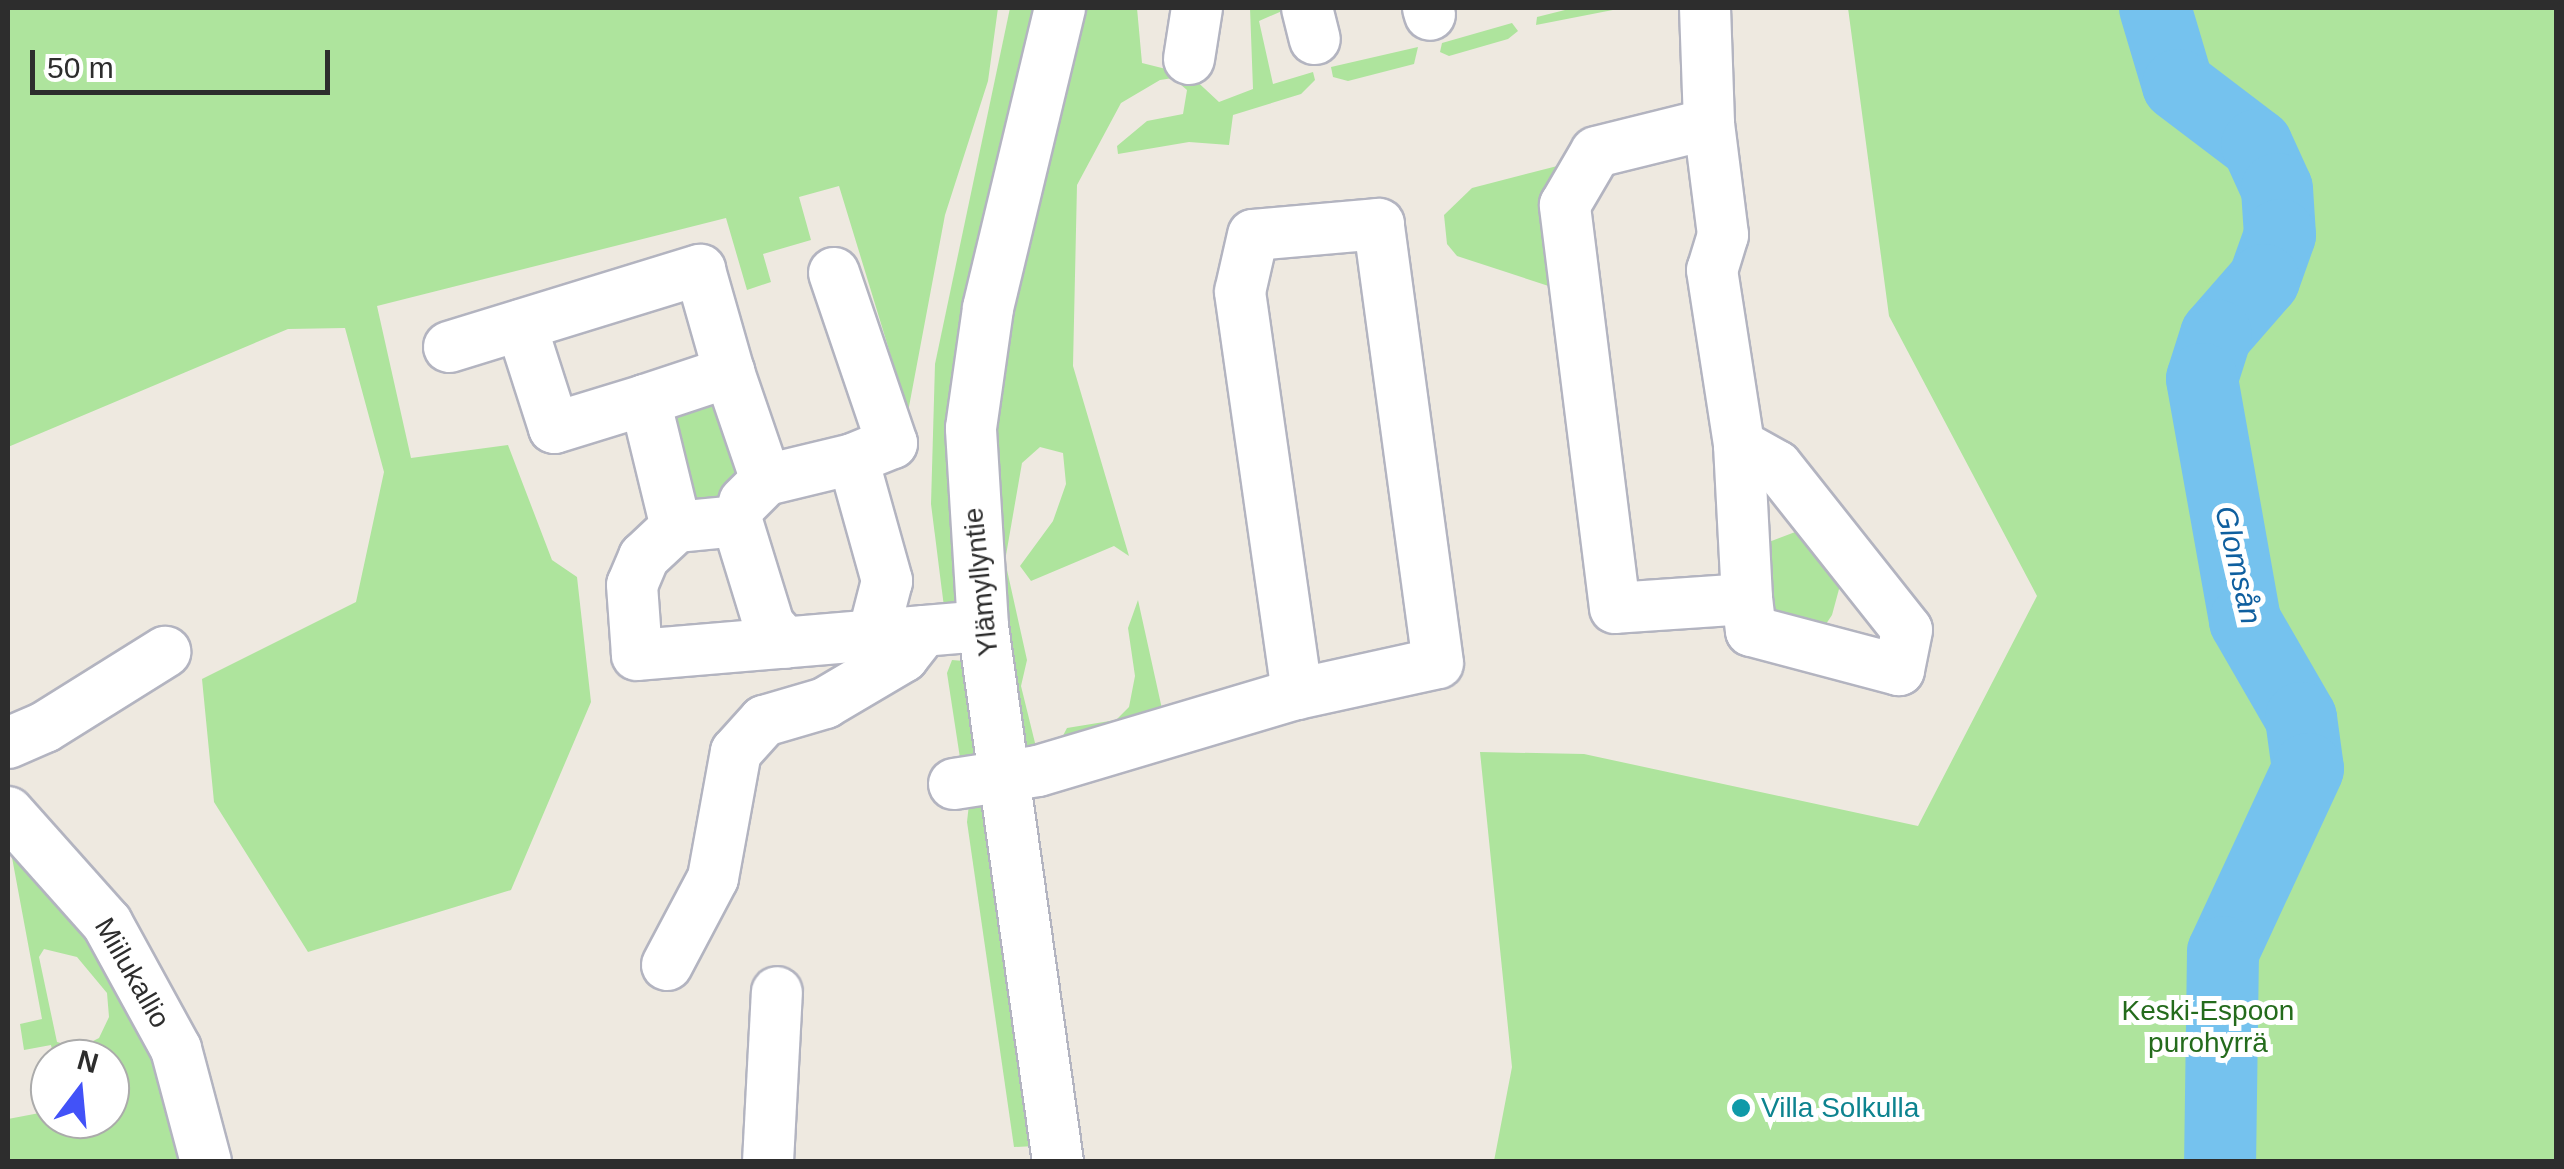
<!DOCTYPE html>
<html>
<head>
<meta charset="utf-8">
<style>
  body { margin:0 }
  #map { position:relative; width:2564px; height:1169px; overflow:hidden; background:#eee9e0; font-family:Arial,sans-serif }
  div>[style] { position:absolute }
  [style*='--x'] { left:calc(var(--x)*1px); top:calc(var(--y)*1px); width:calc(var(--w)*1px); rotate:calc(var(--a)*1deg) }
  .green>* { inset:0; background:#aee49d }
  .river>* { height:72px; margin:-36px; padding:0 36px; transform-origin:36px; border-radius:36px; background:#75c2ee }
  .roads { filter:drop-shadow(2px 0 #b3b4c0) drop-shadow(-2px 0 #b3b4c0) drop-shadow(0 2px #b3b4c0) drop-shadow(0 -2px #b3b4c0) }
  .minor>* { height:50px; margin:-25px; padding:0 25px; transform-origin:25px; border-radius:25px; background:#fff }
  .dots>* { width:28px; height:28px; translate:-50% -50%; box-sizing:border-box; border:5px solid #fff; border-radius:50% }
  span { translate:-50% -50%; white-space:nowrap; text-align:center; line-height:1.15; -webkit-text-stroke:10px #fff; paint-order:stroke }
  .street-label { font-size:28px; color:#2d2d2d }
  .park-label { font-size:28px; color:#246b1c }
  .culture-label { font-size:28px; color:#0d838f }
  .left { translate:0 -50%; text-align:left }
  .water-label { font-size:30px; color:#0f5f9f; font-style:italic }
  .frame { position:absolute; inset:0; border:10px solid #2d2d2d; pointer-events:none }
  .north { position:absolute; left:30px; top:1039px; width:100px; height:100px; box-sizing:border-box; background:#fff; border:2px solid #ababab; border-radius:50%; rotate:16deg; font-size:28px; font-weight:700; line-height:40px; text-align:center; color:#2d2d2d }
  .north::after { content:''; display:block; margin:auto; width:35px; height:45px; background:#4252f8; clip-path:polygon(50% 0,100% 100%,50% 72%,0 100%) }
  .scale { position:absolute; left:30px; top:50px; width:300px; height:45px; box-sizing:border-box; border:5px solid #2d2d2d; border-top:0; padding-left:12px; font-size:30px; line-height:35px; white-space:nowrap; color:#2d2d2d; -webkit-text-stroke:8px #fff; paint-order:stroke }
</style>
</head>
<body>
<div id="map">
  <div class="green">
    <div style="clip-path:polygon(8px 8px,998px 8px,988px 81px,945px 215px,908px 412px,839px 186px,799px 197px,811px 240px,763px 254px,771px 282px,747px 290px,726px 218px,377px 306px,411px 458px,508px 445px,552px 560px,577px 577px,591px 702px,511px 890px,308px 952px,214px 802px,202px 679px,356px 602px,384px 472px,345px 328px,288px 329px,8px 447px)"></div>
    <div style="clip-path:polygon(1010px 8px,1034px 8px,1034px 25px,960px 595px,956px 606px,944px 607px,931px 504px,935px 364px)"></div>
    <div style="clip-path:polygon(1074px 8px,1137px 8px,1142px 63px,1190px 75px,1219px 102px,1253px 89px,1250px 8px,1289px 8px,1259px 21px,1273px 84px,1313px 72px,1315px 80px,1301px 94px,1233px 115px,1229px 145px,1189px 142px,1118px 154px,1117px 146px,1147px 121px,1183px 114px,1187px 90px,1173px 78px,1160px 80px,1121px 103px,1077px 185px,1073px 366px,1129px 556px,1114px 546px,1031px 581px,1020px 566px,1053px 521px,1066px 484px,1063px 453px,1040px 447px,1022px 463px,1005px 561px,1027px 660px,1021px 686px,1036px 747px,1056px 749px,1067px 728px,1116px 720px,1129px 707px,1135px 676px,1128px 628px,1138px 600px,1164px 718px,1025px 762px,1016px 735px,993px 408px)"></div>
    <div style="clip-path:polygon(1573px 8px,1623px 8px,1536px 25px,1537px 17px)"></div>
    <div style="clip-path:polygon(1848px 8px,2556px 8px,2556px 1161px,1494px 1161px,1512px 1067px,1480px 752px,1584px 754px,1918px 826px,2037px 596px,1889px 316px)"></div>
    <div style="clip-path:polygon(1512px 23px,1518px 31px,1508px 39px,1449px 56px,1440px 52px,1442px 43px)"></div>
    <div style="clip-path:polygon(1418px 47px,1414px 64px,1348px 81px,1333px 77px,1331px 67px)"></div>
    <div style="clip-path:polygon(1573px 162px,1567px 292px,1457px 256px,1447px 244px,1444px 215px,1472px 188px)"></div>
    <div style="clip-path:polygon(725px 384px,744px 493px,688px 508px,658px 404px)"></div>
    <div style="clip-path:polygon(1811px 526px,1845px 567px,1832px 615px,1814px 642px,1762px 628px,1753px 548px)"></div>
    <div style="clip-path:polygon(952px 660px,964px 661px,983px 773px,962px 771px,947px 673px)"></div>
    <div style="clip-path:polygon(987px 796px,1036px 1146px,1014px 1147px,967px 822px,969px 804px)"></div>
    <div style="clip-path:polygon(evenodd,8px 836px,125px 985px,193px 1161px,8px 1161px,8px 1119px,50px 1111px,50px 1119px,110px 1119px,110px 1059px,54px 1059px,51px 1045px,24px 1050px,20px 1024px,42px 1019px,8px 836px,44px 949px,77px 957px,107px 993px,109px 1017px,99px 1038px,79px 1048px,57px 1042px,39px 957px,44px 949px)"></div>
  </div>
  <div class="river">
    <div style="--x:2155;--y:8;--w:80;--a:73.4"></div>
    <div style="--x:2178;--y:85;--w:99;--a:37.2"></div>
    <div style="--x:2257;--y:145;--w:48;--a:65.6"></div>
    <div style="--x:2277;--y:189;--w:46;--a:86.3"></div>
    <div style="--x:2280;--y:235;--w:48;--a:109.6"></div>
    <div style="--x:2264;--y:280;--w:73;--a:131.1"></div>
    <div style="--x:2216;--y:335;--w:46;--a:107.7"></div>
    <div style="--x:2202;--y:379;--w:246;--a:79.9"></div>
    <div style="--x:2245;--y:621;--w:112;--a:60"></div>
    <div style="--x:2301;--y:718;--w:51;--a:82.2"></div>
    <div style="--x:2308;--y:769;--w:202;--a:114.9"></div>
    <div style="--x:2223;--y:952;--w:210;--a:90.8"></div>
  </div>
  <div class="roads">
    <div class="minor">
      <div style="--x:1307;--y:8;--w:32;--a:76"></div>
      <div style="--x:1428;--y:8;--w:7;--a:74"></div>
      <div style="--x:1705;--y:8;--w:116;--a:88"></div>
      <div style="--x:1709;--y:124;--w:112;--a:82.8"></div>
      <div style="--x:1723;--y:235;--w:37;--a:107"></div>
      <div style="--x:1712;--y:270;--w:177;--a:81.2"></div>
      <div style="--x:1739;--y:445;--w:154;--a:87"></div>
      <div style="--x:1747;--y:599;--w:132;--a:176.1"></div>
      <div style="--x:1615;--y:608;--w:406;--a:-97.1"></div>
      <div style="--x:1565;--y:205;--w:61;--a:-59.7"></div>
      <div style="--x:1596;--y:152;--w:116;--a:-13.9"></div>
      <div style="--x:1189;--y:59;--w:52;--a:-81.1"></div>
      <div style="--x:834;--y:273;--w:180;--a:71.2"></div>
      <div style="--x:892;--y:443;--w:42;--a:157.7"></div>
      <div style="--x:853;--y:459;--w:127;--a:74.4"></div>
      <div style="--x:887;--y:581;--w:56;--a:104.5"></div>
      <div style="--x:521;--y:325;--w:108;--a:72.2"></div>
      <div style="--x:554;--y:428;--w:95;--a:-17.1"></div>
      <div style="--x:645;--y:400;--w:131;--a:76.3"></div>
      <div style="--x:676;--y:527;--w:44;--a:136.8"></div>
      <div style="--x:644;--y:557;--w:30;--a:113"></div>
      <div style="--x:632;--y:585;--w:70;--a:85.9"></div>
      <div style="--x:637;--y:655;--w:347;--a:-4.8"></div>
      <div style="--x:449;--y:347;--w:263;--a:-17.1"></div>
      <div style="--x:700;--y:270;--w:106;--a:74.1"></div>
      <div style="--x:645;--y:400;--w:89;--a:-18.4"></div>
      <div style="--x:729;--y:372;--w:114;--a:71.1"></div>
      <div style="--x:1739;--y:445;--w:43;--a:28.9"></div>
      <div style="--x:1777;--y:466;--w:209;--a:51.6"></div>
      <div style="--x:1907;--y:630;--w:41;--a:101.3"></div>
      <div style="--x:1899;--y:670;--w:153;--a:-165.2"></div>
      <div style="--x:1751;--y:631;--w:32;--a:-97"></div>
      <div style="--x:744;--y:502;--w:31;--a:-45"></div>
      <div style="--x:766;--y:480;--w:89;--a:-13.6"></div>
      <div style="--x:676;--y:527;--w:61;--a:-5.6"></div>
      <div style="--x:737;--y:521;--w:109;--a:72.9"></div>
      <div style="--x:769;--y:625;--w:24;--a:48"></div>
      <div style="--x:8;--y:743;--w:40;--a:-23.4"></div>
      <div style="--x:45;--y:727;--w:142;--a:-32"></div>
      <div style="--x:954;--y:784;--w:85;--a:-8.8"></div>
      <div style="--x:1038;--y:771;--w:270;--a:-16.6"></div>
      <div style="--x:1297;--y:694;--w:144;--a:-12.4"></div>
      <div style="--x:1438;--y:663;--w:443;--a:-97.7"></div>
      <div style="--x:1379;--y:224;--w:126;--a:175"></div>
      <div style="--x:1253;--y:235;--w:58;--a:102.8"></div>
      <div style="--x:1240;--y:292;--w:406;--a:81.9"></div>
      <div style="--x:8;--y:812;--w:149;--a:48.3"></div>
      <div style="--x:107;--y:923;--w:144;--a:61.3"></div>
      <div style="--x:176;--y:1049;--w:117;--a:75.1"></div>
      <div style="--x:667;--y:965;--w:98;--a:-62.1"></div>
      <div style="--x:713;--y:878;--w:128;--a:-79.7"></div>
      <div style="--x:736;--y:752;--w:42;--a:-47.9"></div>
      <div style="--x:764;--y:721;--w:64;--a:-16.4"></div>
      <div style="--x:825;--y:703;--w:91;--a:-30.5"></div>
      <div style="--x:903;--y:657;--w:33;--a:-52"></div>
      <div style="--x:768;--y:1162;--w:170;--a:-87"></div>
      <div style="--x:1058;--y:1162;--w:541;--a:-97.97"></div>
      <div style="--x:983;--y:626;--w:198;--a:-93.5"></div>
      <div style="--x:971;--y:428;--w:121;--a:-81.9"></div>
      <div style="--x:988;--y:308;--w:309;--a:-76.5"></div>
    </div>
  </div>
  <div class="dots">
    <div style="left:1741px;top:1108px;background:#0f9aa8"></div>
  </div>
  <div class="street-label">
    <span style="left:981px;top:582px;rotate:-96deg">Ylämyllyntie</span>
    <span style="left:132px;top:973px;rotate:60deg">Miilukallio</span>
  </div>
  <div class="park-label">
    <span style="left:2208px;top:1027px">Keski-Espoon<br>purohyrrä</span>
  </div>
  <div class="culture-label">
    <span class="left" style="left:1761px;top:1108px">Villa Solkulla</span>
  </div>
  <div class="water-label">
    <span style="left:2238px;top:565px;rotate:77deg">Glomsån</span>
  </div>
  <div class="frame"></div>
  <div class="north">N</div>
  <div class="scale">50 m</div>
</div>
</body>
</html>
